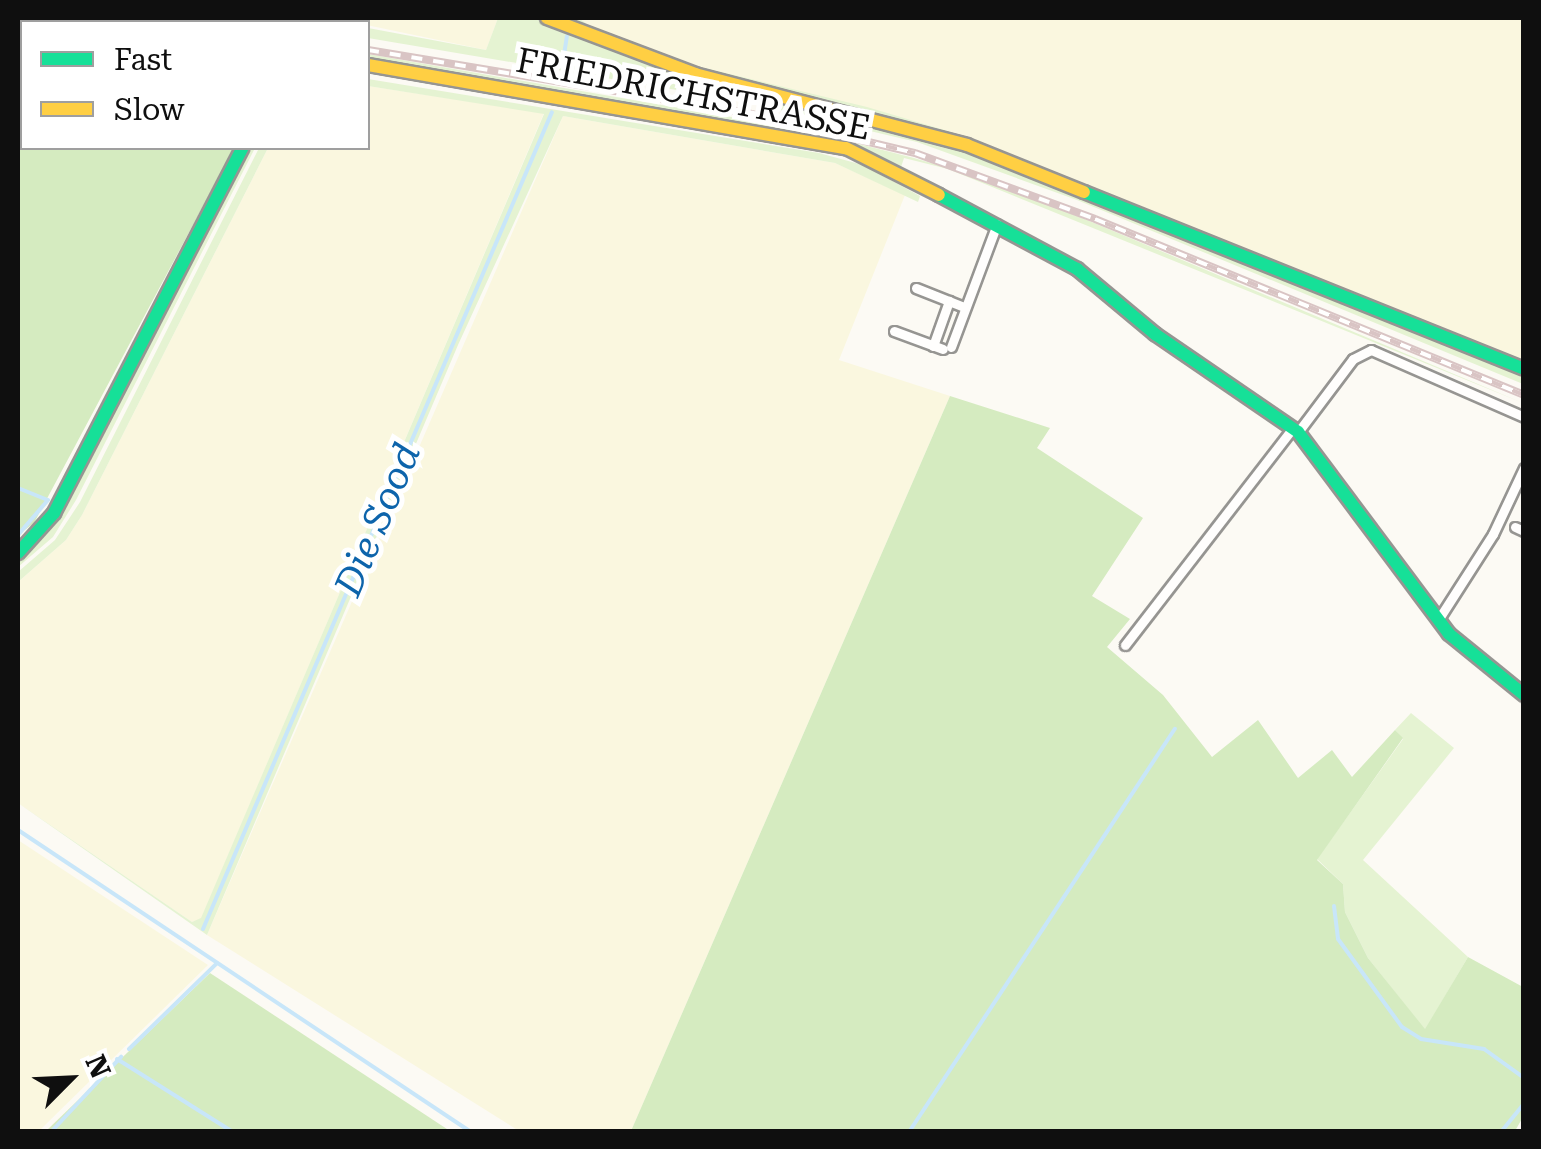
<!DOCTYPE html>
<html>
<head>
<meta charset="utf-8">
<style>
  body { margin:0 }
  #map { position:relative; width:1541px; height:1149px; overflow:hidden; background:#fcfaf4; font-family:"Roboto Serif",serif }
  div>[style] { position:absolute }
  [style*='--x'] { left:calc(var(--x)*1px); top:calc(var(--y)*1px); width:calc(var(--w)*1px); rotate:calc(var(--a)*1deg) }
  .farmland>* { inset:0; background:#faf7df }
  .green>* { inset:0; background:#e5f3d2 }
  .forest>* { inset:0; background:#d5ebc0 }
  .stream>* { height:4px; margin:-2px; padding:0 2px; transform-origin:2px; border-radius:2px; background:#c8e6f9 }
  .roads { filter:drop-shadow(2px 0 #969592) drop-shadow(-2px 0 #969592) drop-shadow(0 2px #969592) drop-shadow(0 -2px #969592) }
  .street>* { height:9px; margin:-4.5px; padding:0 4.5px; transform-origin:4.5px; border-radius:4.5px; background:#fffefd }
  .fast>* { height:12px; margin:-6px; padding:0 6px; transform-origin:6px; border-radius:6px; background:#16e098 }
  .slow>* { height:12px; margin:-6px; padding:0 6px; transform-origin:6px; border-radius:6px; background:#ffcf43 }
  .rail>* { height:8px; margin-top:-4px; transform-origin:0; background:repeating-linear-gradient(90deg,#fff 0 11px,#d9c4c4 0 22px); box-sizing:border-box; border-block:2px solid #d9c4c4 }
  span { translate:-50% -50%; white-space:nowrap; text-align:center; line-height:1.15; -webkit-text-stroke:10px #fff; paint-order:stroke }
  .street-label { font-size:35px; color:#0f0f0f }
  .water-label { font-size:38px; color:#0d64ab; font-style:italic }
  .frame { position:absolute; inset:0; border:20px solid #0f0f0f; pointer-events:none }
  .legend { position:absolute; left:20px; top:20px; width:350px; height:130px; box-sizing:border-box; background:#fff; border:2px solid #9f9f9f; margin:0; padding:12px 18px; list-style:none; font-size:30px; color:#0f0f0f }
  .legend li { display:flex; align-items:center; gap:20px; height:50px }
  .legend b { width:50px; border:2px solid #9f9f9f }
  .north { position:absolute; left:20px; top:1029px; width:100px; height:100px; -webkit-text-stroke:8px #fff; paint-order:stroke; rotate:66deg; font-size:28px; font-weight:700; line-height:40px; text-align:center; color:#0f0f0f }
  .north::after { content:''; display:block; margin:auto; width:35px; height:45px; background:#0f0f0f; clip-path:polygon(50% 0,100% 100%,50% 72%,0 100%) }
</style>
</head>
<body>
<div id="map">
  <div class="farmland">
    <div style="clip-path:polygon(333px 18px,498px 18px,486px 50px)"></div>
    <div style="clip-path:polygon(579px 18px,1523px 18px,1523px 360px,961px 135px,697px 66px,592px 28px)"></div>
    <div style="clip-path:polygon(368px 86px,544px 113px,201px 919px,192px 922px,18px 803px,18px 582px,66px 540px,82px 515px,268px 148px,368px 148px)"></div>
    <div style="clip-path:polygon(563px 116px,835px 163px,905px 195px,839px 360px,950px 396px,631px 1131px,519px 1131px,207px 935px)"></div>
    <div style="clip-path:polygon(18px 840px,208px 965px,39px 1131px,18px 1131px)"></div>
  </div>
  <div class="green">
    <div style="clip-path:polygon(498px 18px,532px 18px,728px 89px,941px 142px,1523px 374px,1523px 384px,1077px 200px,917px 142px,742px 101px,368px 38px,368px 28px,486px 50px)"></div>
    <div style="clip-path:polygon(559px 18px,579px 18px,592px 28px,697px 66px,867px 107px,961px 135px,1523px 364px,968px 140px,696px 69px)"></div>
    <div style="clip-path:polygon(368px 54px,800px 129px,914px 158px,948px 168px,993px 183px,1087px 220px,1523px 403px,948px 169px,904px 158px,901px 167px,835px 141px,368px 59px)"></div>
    <div style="clip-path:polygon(368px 79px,819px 153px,863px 165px,920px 196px,918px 202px,835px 163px,563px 116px,458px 345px,207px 935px,18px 803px,192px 922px,201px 918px,544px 114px,368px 86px)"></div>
    <div style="clip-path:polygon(246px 148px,255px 148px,76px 500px,53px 537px,18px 567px,18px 559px,54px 523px)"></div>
    <div style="clip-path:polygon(259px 148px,268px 148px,82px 515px,66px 540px,18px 582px,18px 572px,55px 540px,80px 502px)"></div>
    <div style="clip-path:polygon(1411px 713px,1454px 748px,1363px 860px,1468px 957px,1425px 1030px,1368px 958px,1345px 912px,1343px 884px,1317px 859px,1403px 739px,1395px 730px)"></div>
  </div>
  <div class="forest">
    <div style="clip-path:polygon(18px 18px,163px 22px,22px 22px,22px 148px,234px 148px,34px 523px,18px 535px)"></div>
    <div style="clip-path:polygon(950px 396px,1050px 428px,1037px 448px,1143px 518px,1092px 596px,1130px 619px,1107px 647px,1163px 695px,1212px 757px,1258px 720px,1298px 778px,1332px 750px,1352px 777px,1395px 730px,1403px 738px,1317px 860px,1343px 884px,1345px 912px,1368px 958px,1425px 1029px,1468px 957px,1523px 987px,1523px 1117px,1515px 1131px,631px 1131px)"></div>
    <div style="clip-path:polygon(210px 973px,450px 1131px,46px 1131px)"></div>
  </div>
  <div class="stream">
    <div style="--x:563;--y:61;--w:25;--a:-81"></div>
    <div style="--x:18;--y:488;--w:32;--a:22"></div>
    <div style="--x:48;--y:500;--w:46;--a:130.6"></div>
    <div style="--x:18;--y:830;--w:544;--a:33.69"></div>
    <div style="--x:1334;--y:906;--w:33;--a:83"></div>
    <div style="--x:1338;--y:939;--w:109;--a:54"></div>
    <div style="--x:1402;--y:1027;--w:22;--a:32"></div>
    <div style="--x:1421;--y:1039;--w:64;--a:9"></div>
    <div style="--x:1484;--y:1049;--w:49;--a:35.9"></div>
    <div style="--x:203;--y:929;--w:888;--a:-66.87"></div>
    <div style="--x:129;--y:1049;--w:123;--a:-44.3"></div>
    <div style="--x:117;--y:1059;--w:137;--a:32.2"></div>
    <div style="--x:51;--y:1132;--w:103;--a:-47"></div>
    <div style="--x:909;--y:1132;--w:483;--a:-56.6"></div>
    <div style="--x:1501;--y:1132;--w:36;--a:-51"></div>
  </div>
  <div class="roads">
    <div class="street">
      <div style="--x:916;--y:288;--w:52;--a:21.6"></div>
      <div style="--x:894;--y:331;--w:52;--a:20.2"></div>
      <div style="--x:933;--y:346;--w:48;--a:-70.4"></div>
      <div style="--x:951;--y:347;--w:131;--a:-69.5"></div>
      <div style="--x:1298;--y:432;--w:91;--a:-53"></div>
      <div style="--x:1353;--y:359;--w:20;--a:-27"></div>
      <div style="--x:1371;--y:350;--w:167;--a:23.6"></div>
      <div style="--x:1515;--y:527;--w:10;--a:24"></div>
      <div style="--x:1438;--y:620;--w:102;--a:-57.4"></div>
      <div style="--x:1493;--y:534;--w:73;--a:-64.8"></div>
      <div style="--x:1125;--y:645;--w:274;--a:-52.3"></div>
    </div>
    <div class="fast">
      <div style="--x:1084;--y:192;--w:474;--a:21.9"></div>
      <div style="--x:939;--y:195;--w:157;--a:28.2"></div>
      <div style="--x:1077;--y:269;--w:102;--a:39.8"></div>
      <div style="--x:1155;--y:334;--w:173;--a:34.4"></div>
      <div style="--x:1298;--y:432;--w:252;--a:53.2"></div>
      <div style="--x:1449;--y:634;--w:97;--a:39.1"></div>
      <div style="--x:18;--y:553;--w:54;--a:-48"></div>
      <div style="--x:54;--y:513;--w:411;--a:-62.7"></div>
    </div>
    <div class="slow">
      <div style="--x:547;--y:18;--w:158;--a:20.7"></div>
      <div style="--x:695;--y:74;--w:281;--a:14.6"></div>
      <div style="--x:967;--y:145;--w:126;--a:21.9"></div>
      <div style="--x:306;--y:22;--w:4;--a:-63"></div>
      <div style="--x:368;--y:65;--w:485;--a:9.9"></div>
      <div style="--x:846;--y:148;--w:104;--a:26.8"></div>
    </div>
  </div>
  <div class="rail">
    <div style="--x:174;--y:18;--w:30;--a:8"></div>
    <div style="--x:214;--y:18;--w:31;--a:7"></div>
    <div style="--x:368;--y:50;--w:384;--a:9.4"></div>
    <div style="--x:747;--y:113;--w:173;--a:13.4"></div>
    <div style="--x:915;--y:153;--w:192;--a:20.1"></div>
    <div style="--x:1095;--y:219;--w:464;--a:22.3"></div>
  </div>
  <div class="street-label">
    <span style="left:693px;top:95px;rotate:11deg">FRIEDRICHSTRASSE</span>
  </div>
  <div class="water-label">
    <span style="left:378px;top:520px;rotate:-67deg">Die Sood</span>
  </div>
  <div class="frame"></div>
  <ul class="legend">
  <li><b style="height:12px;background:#16e098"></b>Fast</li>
  <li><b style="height:12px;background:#ffcf43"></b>Slow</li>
  </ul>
  <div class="north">N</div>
</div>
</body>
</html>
